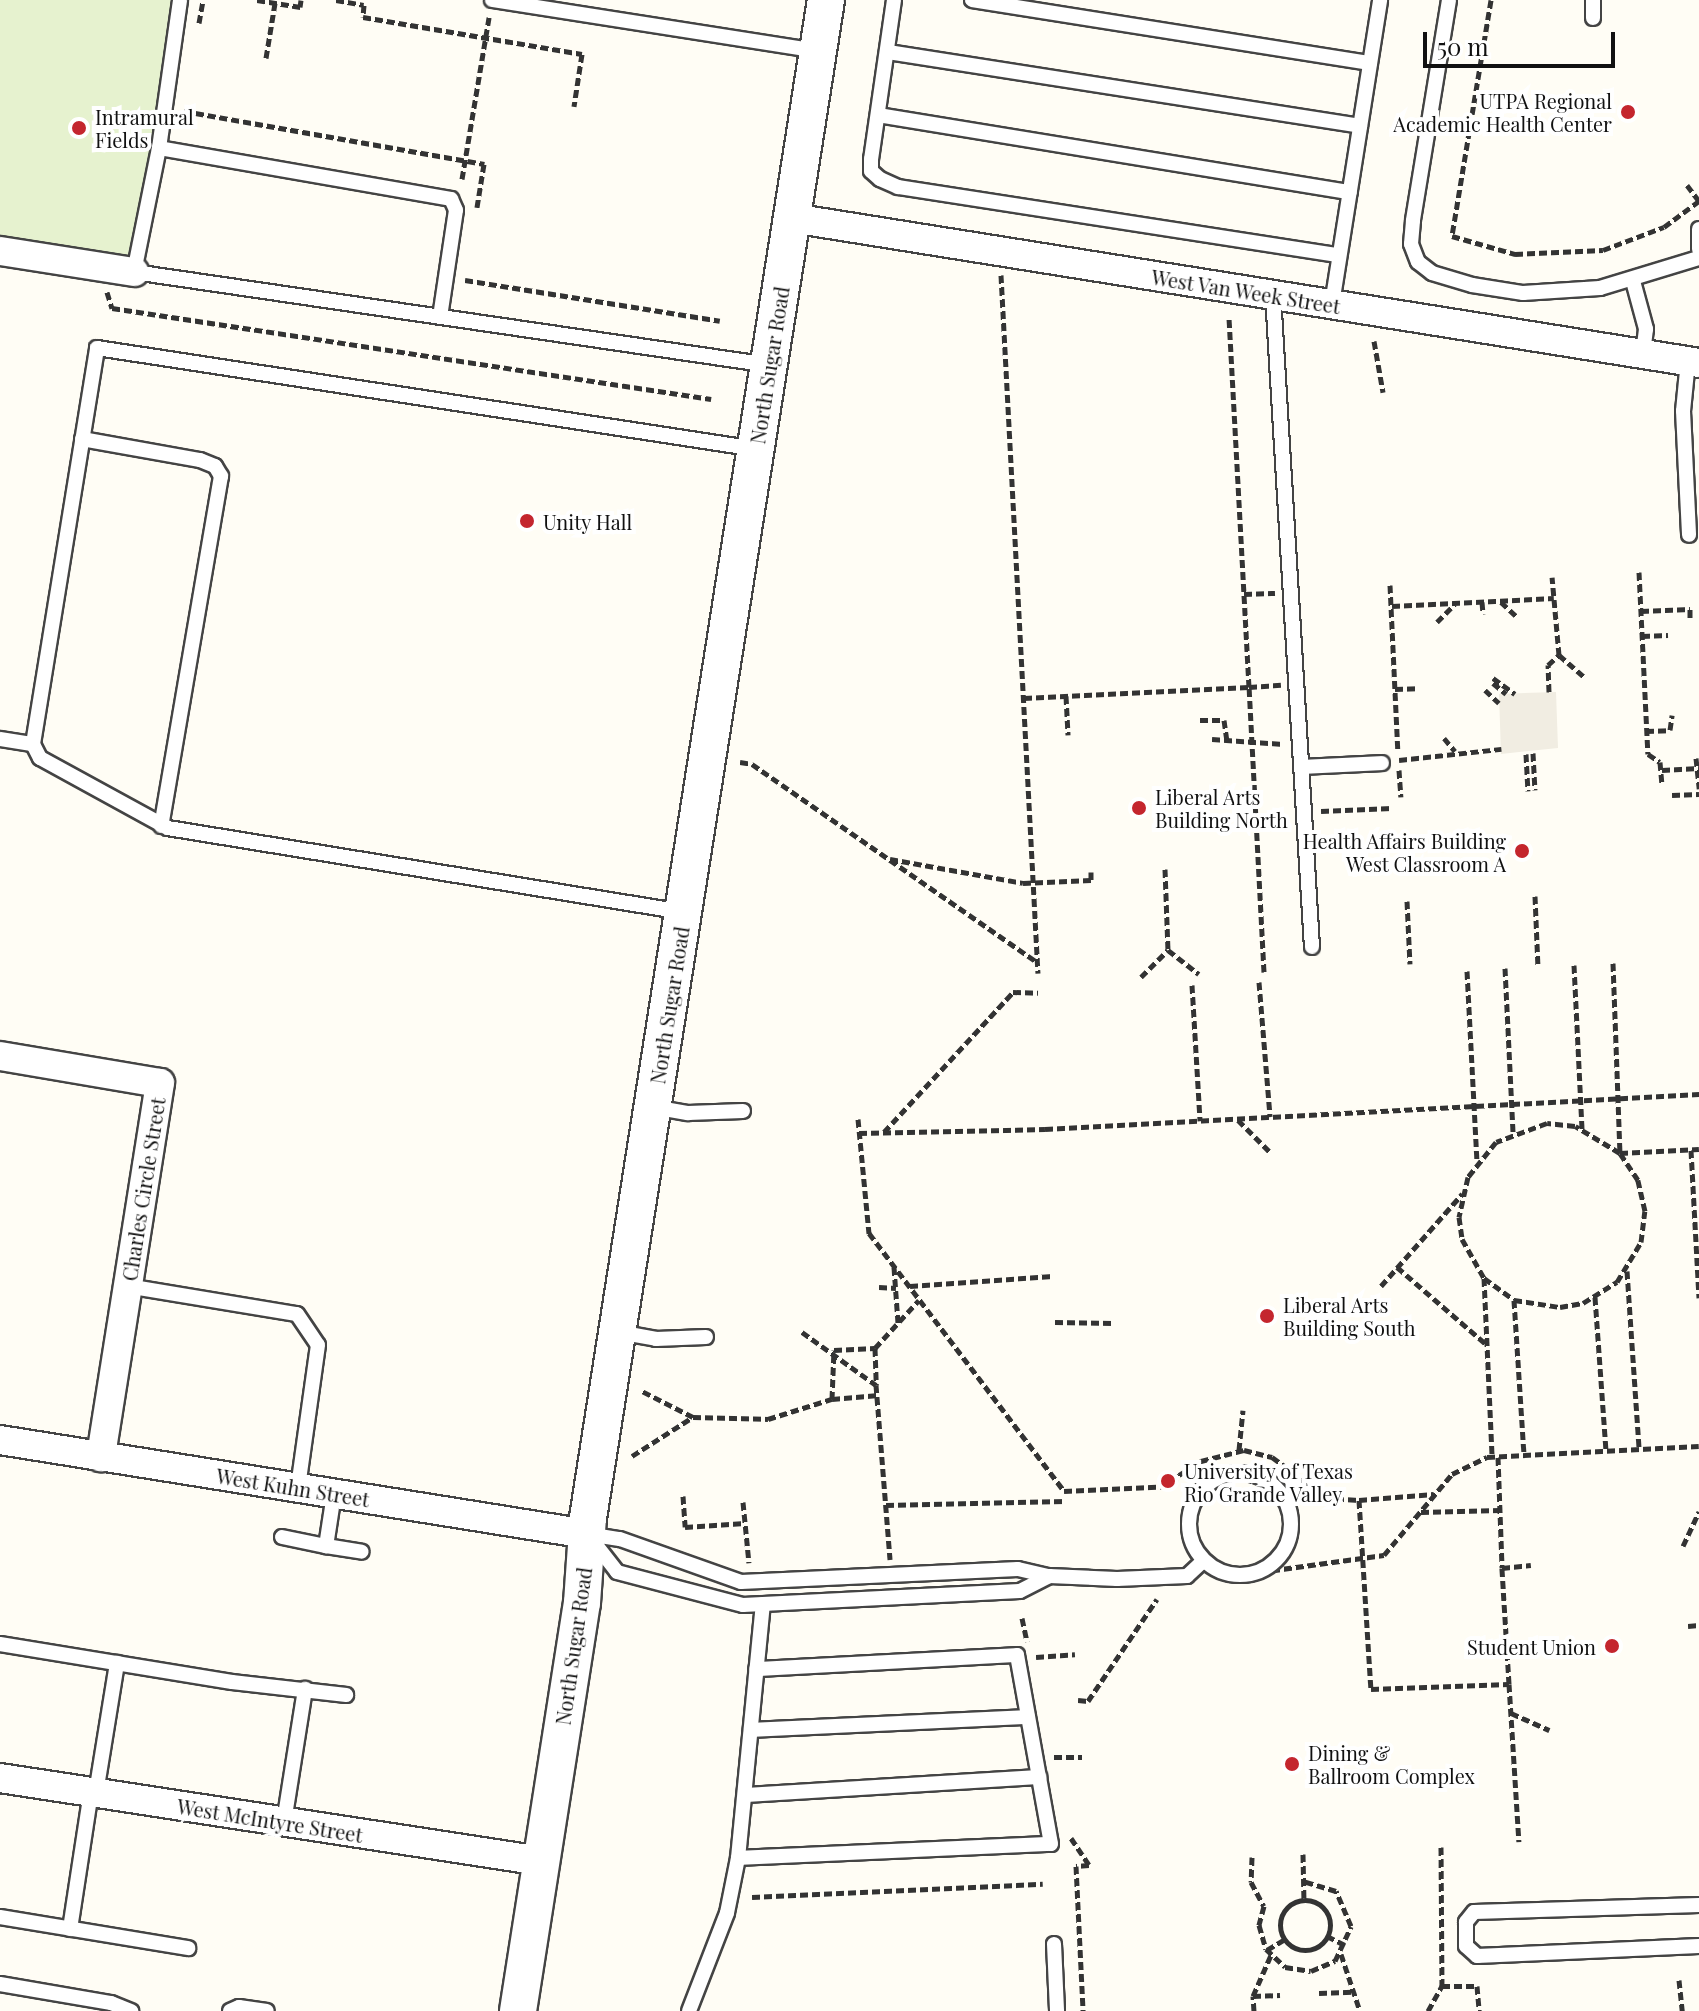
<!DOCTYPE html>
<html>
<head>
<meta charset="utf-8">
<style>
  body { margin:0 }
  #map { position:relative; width:1699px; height:2011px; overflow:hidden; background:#fffdf5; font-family:"Playfair Display",serif }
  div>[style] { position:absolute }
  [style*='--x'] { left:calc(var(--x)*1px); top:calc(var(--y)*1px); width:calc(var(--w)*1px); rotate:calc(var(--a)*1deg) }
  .pitch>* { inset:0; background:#e6f2cf }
  .plaza>* { inset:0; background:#f1ede2 }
  .path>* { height:5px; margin-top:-2.5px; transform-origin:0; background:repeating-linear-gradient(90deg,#333 0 8px,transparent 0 12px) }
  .path>.ring { margin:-2.5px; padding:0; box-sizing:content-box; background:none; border:5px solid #333; border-radius:50% }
  .roads { filter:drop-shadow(2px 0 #444) drop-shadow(-2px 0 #444) drop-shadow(0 2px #444) drop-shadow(0 -2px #444) }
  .service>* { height:14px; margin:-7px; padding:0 7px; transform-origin:7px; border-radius:7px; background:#fff }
  .service>.ring { margin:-7px; padding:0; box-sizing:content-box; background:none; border:14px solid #fff; border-radius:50% }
  .minor>* { height:28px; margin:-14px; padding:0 14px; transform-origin:14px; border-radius:14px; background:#fff }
  .tertiary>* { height:36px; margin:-18px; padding:0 18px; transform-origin:18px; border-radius:18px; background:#fff }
  .dots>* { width:22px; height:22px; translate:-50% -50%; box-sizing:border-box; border:4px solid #fff; border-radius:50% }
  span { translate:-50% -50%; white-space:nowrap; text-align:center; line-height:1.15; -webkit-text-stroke:8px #fff; paint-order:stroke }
  .poi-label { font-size:20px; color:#111 }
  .right { translate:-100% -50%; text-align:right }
  .left { translate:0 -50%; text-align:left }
  .street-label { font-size:20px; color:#111 }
  .scale { position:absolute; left:1423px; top:32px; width:192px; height:36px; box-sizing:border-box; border:4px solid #111; border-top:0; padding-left:10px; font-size:24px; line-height:28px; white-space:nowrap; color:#111; -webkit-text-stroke:6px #fff; paint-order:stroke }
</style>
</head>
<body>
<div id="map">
  <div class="pitch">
    <div style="clip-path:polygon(0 0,180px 0,134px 272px,0 257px)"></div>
  </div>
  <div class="plaza">
    <div style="clip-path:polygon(1556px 692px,1558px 748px,1501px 754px,1499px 694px)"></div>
  </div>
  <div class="path">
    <div style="--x:257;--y:0;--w:44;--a:9.2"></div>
    <div style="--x:300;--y:7;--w:7;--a:-82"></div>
    <div style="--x:336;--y:0;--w:28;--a:10"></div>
    <div style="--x:364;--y:5;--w:12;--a:95"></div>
    <div style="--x:363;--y:17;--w:222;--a:9.6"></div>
    <div style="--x:582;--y:54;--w:53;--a:98.7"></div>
    <div style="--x:1491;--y:0;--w:239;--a:99.4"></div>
    <div style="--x:1452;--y:236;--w:66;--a:15.9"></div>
    <div style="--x:1515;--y:254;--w:88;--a:-2.6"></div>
    <div style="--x:1603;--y:250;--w:65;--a:-20.7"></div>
    <div style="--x:1664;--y:227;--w:44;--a:-36.6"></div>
    <div style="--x:199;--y:23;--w:23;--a:-80"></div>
    <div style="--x:266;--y:58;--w:56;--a:-80.7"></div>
    <div style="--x:184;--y:111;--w:305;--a:10"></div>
    <div style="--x:484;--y:164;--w:44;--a:99.2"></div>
    <div style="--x:462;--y:179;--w:164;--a:-80.5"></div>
    <div style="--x:1687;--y:185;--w:20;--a:53"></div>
    <div style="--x:1001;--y:275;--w:699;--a:86.97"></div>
    <div style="--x:465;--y:280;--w:258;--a:9.1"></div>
    <div style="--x:107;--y:292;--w:17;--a:73"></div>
    <div style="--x:112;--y:308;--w:606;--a:8.64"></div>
    <div style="--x:1374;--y:341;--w:52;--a:80"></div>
    <div style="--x:1639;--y:572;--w:182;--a:87.2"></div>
    <div style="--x:1648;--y:754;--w:14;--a:34"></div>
    <div style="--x:1660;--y:762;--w:22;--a:85"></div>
    <div style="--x:1390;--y:585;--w:167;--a:87.3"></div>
    <div style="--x:1244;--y:594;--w:31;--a:-2"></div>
    <div style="--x:1482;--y:602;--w:12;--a:85"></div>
    <div style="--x:1501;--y:602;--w:23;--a:43"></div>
    <div style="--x:1392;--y:606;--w:162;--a:-2.8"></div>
    <div style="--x:1641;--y:611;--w:49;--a:-2.3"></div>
    <div style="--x:1690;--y:609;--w:11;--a:90"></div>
    <div style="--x:1437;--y:622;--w:25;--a:-45"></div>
    <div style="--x:1642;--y:636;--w:26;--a:-2"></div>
    <div style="--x:1559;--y:655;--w:33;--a:41"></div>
    <div style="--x:1493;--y:678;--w:27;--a:36"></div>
    <div style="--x:1493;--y:683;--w:17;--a:40"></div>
    <div style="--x:1395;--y:689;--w:23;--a:-2"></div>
    <div style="--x:1485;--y:690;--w:19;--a:43"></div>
    <div style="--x:1549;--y:692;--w:27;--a:-92"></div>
    <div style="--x:1548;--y:665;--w:15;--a:-42"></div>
    <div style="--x:1559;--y:655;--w:78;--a:-95.1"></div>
    <div style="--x:1066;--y:696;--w:39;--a:87"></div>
    <div style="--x:1024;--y:698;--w:225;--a:-2.8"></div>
    <div style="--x:1249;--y:687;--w:372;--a:-93.1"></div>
    <div style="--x:1200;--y:720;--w:24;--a:0"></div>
    <div style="--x:1224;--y:720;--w:22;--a:82"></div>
    <div style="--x:1646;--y:731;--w:24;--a:-2"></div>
    <div style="--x:1670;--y:730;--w:15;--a:-82"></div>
    <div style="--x:1444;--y:738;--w:17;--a:50"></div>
    <div style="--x:1212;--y:739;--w:71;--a:4"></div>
    <div style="--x:1533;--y:753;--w:37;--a:87"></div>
    <div style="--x:1526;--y:754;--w:37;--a:87"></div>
    <div style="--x:1696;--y:758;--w:31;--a:84"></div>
    <div style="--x:1399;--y:760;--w:103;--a:-6.2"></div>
    <div style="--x:740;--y:762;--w:12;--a:9"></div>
    <div style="--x:752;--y:764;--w:347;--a:34.8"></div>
    <div style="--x:1399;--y:770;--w:27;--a:86"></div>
    <div style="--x:1662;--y:770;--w:37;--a:-3"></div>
    <div style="--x:1672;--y:795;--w:27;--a:-2"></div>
    <div style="--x:1321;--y:811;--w:71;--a:-2.4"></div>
    <div style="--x:890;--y:859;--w:135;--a:10.2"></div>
    <div style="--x:1023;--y:883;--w:68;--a:-2.5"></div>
    <div style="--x:1091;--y:880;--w:8;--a:-90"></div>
    <div style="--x:1165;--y:869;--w:81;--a:87.9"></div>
    <div style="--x:1168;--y:950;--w:39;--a:38"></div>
    <div style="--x:1535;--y:896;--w:71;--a:87.6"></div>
    <div style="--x:1407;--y:901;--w:63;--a:87.3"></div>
    <div style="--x:1613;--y:963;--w:190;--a:87.9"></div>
    <div style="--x:1620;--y:1153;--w:79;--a:-2.9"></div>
    <div style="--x:1574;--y:965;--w:164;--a:87.2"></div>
    <div style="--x:1505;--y:968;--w:165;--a:87.2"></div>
    <div style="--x:1467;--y:971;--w:190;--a:87"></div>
    <div style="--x:1264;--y:972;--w:285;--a:-93"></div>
    <div style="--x:1249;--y:687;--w:32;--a:-4"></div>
    <div style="--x:1141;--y:977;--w:38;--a:-45"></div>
    <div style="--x:1259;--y:982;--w:135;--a:85.3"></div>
    <div style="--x:1192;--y:985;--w:136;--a:86.6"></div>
    <div style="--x:858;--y:1119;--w:115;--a:84.5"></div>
    <div style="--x:869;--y:1233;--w:323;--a:52.9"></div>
    <div style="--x:1064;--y:1491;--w:109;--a:-2.6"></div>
    <div style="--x:1173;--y:1486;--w:13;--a:-61"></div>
    <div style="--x:1179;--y:1475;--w:26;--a:-32"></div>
    <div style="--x:1201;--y:1461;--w:44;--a:-14.3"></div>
    <div style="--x:1244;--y:1450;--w:29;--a:14"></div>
    <div style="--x:1272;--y:1457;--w:37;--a:36"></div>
    <div style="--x:1302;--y:1479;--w:21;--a:61"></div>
    <div style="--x:1312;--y:1497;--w:47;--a:3.7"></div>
    <div style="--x:1359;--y:1500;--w:189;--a:86.4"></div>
    <div style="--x:1371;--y:1689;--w:138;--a:-2.1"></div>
    <div style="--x:1509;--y:1684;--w:116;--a:-93.5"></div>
    <div style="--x:1502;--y:1568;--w:29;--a:-6"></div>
    <div style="--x:1238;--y:1120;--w:44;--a:45"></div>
    <div style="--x:884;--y:1132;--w:190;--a:-47.3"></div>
    <div style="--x:1013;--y:992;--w:25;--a:2"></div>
    <div style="--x:859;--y:1133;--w:186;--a:-1.2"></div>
    <div style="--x:1045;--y:1129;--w:655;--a:-3.06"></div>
    <div style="--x:1691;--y:1150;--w:148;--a:86.9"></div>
    <div style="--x:894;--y:1267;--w:56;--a:85.9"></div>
    <div style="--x:1397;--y:1267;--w:119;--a:40.9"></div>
    <div style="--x:1627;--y:1271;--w:178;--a:86.1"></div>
    <div style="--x:1484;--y:1278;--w:37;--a:36"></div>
    <div style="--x:1514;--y:1300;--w:47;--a:8.7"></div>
    <div style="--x:1560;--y:1307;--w:23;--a:-10"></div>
    <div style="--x:1583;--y:1303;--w:40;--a:-32"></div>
    <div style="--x:1617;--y:1282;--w:47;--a:-59"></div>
    <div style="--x:1641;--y:1242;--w:31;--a:-83"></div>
    <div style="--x:1645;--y:1211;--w:32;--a:-103"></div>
    <div style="--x:1638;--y:1180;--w:32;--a:-124"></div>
    <div style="--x:1620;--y:1153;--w:52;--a:-149"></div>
    <div style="--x:1575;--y:1126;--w:28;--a:-174"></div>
    <div style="--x:1547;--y:1123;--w:54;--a:159.6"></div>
    <div style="--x:1496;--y:1142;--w:45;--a:128.7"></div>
    <div style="--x:1468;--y:1177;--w:41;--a:102.7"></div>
    <div style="--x:1459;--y:1217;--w:22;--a:82"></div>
    <div style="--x:1462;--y:1239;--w:45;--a:60.6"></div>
    <div style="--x:1484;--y:1278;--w:179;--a:87.4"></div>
    <div style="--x:910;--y:1286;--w:143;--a:-4"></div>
    <div style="--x:1381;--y:1286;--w:123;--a:-48.6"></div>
    <div style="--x:879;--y:1287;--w:17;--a:3"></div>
    <div style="--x:1595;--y:1297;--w:154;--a:85.9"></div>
    <div style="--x:1514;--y:1300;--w:155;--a:86.3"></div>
    <div style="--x:1055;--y:1322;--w:58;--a:1"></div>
    <div style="--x:802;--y:1332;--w:91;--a:35.6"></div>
    <div style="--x:876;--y:1385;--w:175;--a:85.4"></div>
    <div style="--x:875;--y:1348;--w:65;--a:-47.5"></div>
    <div style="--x:832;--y:1399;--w:47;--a:-4.9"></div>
    <div style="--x:693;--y:1417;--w:75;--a:1.5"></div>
    <div style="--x:768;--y:1419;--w:67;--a:-17.4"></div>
    <div style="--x:832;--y:1399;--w:49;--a:-87.7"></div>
    <div style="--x:834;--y:1350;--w:41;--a:-2.8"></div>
    <div style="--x:875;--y:1348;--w:37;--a:88"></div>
    <div style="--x:1239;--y:1450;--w:40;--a:-84.3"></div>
    <div style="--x:632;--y:1456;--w:72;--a:-32.6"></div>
    <div style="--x:693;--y:1417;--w:57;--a:-153"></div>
    <div style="--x:1498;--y:1457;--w:111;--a:87.9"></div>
    <div style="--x:683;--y:1496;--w:31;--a:86"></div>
    <div style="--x:685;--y:1527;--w:60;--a:-3.8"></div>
    <div style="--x:1359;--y:1500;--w:75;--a:-4.6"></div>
    <div style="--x:743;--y:1502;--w:61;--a:84.4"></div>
    <div style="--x:886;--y:1505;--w:180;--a:-1.3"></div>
    <div style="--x:1421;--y:1512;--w:79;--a:-1.5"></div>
    <div style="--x:1683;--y:1546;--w:38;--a:-65"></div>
    <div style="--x:1260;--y:1572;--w:125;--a:-7.8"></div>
    <div style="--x:1384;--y:1555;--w:106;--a:-50"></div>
    <div style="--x:1452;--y:1474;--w:39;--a:-26"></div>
    <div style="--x:1487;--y:1457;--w:212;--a:-3"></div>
    <div style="--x:1022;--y:1618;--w:24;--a:78"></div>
    <div style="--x:1688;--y:1626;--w:11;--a:-5"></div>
    <div style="--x:1036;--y:1657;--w:39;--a:-4"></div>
    <div style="--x:1509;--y:1684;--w:158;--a:86.4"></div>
    <div style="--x:1078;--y:1700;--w:10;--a:6"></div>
    <div style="--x:1088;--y:1701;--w:123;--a:-55.9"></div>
    <div style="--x:1511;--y:1713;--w:42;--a:24.1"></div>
    <div style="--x:1054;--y:1757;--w:28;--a:0"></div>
    <div style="--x:1071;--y:1838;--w:32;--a:56"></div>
    <div style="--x:1089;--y:1865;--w:13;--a:176"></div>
    <div style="--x:1076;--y:1866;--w:145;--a:87.2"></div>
    <div style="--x:1441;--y:1847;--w:139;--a:89.6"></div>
    <div style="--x:1303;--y:1854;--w:46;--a:88.8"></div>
    <div style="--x:1252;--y:1857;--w:25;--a:92"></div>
    <div style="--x:1251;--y:1882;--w:27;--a:62"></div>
    <div style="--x:1264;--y:1906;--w:20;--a:105"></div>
    <div style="--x:1259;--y:1925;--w:25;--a:74"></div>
    <div style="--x:1266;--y:1949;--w:26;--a:43"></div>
    <div style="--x:1285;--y:1967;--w:26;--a:9"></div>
    <div style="--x:1311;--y:1971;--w:26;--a:-23"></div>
    <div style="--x:1335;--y:1961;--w:38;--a:-65"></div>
    <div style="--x:1351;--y:1926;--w:38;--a:-113"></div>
    <div style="--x:1336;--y:1891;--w:34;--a:-163"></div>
    <div style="--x:752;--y:1897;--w:291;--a:-2.6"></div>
    <div class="ring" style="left:1280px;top:1900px;width:45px;height:45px"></div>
    <div style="--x:1327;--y:1936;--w:20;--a:27"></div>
    <div style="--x:1267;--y:1950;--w:21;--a:-31"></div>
    <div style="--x:1341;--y:1954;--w:60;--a:71.6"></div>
    <div style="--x:1679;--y:1980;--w:31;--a:84"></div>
    <div style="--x:1319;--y:1993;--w:34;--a:-2"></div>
    <div style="--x:1253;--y:1996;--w:45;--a:-66.3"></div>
    <div style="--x:1254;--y:2011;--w:15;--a:-94"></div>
    <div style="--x:1253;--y:1996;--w:27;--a:-2"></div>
    <div style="--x:1428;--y:2011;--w:29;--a:-61"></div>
    <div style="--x:1442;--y:1986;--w:35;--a:0"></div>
    <div style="--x:1477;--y:1986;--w:25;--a:85"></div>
  </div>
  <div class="roads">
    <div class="service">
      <div style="--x:492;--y:0;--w:330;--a:8.9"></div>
      <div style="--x:894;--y:0;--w:161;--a:98.2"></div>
      <div style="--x:871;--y:159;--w:12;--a:90"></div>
      <div style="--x:871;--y:171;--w:12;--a:42"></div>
      <div style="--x:880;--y:179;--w:20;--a:24"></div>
      <div style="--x:898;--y:187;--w:446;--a:8.8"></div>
      <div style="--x:972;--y:0;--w:403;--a:9"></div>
      <div style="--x:1449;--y:0;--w:224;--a:99.3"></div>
      <div style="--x:1413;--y:221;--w:23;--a:95"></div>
      <div style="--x:1411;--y:244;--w:19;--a:69"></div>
      <div style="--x:1418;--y:262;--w:18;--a:38"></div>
      <div style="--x:1432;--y:273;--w:42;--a:16.7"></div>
      <div style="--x:1472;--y:285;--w:52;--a:8.9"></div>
      <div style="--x:1523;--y:293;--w:77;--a:-3.7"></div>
      <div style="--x:1600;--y:288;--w:103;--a:-16.9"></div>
      <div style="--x:1593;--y:0;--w:18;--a:90"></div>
      <div style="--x:888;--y:52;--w:478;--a:8.9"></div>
      <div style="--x:878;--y:115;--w:478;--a:9.3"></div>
      <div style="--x:159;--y:148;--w:149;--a:-81.9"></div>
      <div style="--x:1699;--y:229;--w:20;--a:90"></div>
      <div style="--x:1633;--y:281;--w:50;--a:74.8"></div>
      <div style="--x:1646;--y:329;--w:25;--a:97"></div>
      <div style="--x:1273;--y:295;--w:653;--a:86.58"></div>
      <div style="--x:1332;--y:304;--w:308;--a:-81"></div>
      <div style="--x:440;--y:317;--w:108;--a:-81.5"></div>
      <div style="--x:456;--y:210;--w:12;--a:-114"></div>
      <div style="--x:451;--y:199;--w:296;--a:-170.1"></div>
      <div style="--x:159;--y:148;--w:126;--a:101.4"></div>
      <div style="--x:134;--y:272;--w:642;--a:8.33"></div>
      <div style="--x:1688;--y:361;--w:50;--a:95.7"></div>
      <div style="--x:1683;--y:411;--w:124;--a:87.2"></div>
      <div style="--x:82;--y:439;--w:120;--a:10.1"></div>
      <div style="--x:200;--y:460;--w:16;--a:22"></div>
      <div style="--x:215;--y:466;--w:12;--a:59"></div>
      <div style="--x:221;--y:476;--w:355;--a:99.7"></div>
      <div style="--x:0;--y:739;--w:33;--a:9"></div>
      <div style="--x:1303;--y:767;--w:79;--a:-2.9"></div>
      <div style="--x:683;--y:912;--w:522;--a:-170.74"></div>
      <div style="--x:168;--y:828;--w:146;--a:-151.3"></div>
      <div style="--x:40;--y:758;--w:16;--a:-117"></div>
      <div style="--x:33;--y:744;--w:401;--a:-80.8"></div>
      <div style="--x:97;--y:348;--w:667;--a:8.71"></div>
      <div style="--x:653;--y:1107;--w:36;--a:10"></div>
      <div style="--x:688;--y:1113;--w:55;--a:-2.1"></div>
      <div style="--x:127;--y:1286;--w:172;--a:9.4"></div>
      <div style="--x:297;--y:1314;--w:37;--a:56"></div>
      <div style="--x:318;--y:1345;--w:144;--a:98"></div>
      <div style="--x:618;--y:1332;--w:39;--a:10"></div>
      <div style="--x:656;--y:1339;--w:50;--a:-2.3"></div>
      <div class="ring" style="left:1189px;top:1473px;width:88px;height:88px"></div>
      <div style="--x:334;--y:1494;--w:53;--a:98.7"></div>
      <div style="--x:326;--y:1546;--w:36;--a:9"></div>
      <div style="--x:587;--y:1534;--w:33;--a:9"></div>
      <div style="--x:620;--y:1539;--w:128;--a:19.6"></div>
      <div style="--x:741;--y:1582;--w:277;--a:-2.7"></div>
      <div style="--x:1018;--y:1569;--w:32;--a:13"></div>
      <div style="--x:1049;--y:1576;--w:68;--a:2.5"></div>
      <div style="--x:1117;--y:1579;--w:70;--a:-2.5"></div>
      <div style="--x:1187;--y:1576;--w:22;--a:-43"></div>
      <div style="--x:282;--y:1537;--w:45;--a:11.6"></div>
      <div style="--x:593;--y:1541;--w:39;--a:52"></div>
      <div style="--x:617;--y:1572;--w:130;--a:14.7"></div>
      <div style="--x:743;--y:1605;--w:277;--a:-2.9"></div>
      <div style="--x:1020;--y:1591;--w:33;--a:-27"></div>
      <div style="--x:0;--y:1644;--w:235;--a:9.3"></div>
      <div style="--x:232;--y:1682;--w:115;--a:6.5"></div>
      <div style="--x:751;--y:1730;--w:277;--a:-2.7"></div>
      <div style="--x:96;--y:1793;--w:132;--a:-80.8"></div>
      <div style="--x:745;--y:1795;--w:295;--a:-3.5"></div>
      <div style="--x:284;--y:1822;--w:135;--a:-81"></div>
      <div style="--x:738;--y:1858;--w:313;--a:-2.6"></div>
      <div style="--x:1051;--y:1844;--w:192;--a:-100.2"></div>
      <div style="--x:1017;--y:1655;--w:261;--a:176.9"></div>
      <div style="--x:1699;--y:1905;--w:225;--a:178.2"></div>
      <div style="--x:1474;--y:1912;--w:13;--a:129"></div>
      <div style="--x:1466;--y:1922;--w:24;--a:90"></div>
      <div style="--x:1466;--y:1946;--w:15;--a:42"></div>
      <div style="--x:1477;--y:1956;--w:222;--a:-2.6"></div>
      <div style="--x:0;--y:1917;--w:191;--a:9.4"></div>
      <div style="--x:70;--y:1929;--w:139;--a:-81.3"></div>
      <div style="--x:1054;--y:1944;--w:67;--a:87.4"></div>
      <div style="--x:0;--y:1984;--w:113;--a:9.7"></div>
      <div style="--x:111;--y:2003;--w:22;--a:22"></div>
      <div style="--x:230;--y:2011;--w:10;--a:-24"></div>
      <div style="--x:239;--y:2007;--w:28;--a:8"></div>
      <div style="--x:689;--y:2011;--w:105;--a:-68.8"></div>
      <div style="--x:727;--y:1913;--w:56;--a:-78.7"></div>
      <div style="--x:738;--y:1858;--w:255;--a:-84.4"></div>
    </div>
    <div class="minor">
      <div style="--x:792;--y:218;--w:919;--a:9.08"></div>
      <div style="--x:0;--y:251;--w:136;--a:8.9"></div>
      <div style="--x:0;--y:1056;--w:162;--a:9.6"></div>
      <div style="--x:160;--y:1083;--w:379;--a:99"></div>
      <div style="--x:0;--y:1440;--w:594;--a:9.1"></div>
      <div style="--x:0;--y:1778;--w:547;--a:8.72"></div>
    </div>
    <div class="tertiary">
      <div style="--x:518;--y:2011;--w:413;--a:-81.1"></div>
      <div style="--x:582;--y:1603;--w:85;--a:-86"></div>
      <div style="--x:588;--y:1518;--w:1537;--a:-81.09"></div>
    </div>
  </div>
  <div class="dots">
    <div style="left:1628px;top:112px;background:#c4262e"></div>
    <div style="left:79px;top:128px;background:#c4262e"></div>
    <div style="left:527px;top:521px;background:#c4262e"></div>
    <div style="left:1139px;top:808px;background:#c4262e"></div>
    <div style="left:1522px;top:851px;background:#c4262e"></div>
    <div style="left:1267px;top:1316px;background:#c4262e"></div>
    <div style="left:1168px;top:1481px;background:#c4262e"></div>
    <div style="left:1612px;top:1646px;background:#c4262e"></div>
    <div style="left:1292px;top:1764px;background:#c4262e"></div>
  </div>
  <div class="poi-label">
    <span class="right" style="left:1612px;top:112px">UTPA Regional<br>Academic Health Center</span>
    <span class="left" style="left:95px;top:128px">Intramural<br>Fields</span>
    <span class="left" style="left:543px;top:521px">Unity Hall</span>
    <span class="left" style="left:1155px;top:808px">Liberal Arts<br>Building North</span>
    <span class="right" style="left:1506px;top:852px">Health Affairs Building<br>West Classroom A</span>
    <span class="left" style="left:1283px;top:1316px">Liberal Arts<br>Building South</span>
    <span class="left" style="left:1184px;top:1482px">University of Texas<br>Rio Grande Valley</span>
    <span class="right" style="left:1596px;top:1646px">Student Union</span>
    <span class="left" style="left:1308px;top:1764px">Dining &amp;<br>Ballroom Complex</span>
  </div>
  <div class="street-label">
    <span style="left:1246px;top:291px;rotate:9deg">West Van Week Street</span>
    <span style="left:769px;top:365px;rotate:-81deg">North Sugar Road</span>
    <span style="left:669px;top:1005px;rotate:-81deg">North Sugar Road</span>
    <span style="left:143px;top:1189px;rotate:-81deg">Charles Circle Street</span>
    <span style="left:293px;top:1487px;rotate:9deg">West Kuhn Street</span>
    <span style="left:573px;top:1646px;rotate:-82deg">North Sugar Road</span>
    <span style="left:270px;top:1820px;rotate:9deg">West McIntyre Street</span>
  </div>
  <div class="scale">50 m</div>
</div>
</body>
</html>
